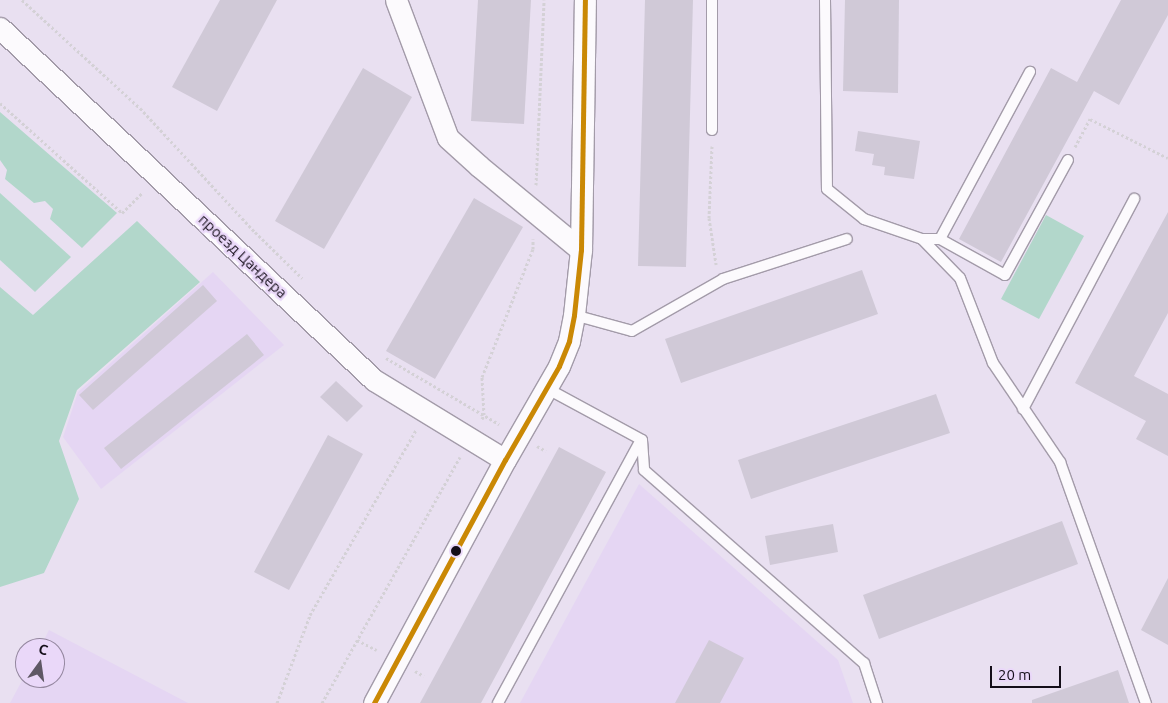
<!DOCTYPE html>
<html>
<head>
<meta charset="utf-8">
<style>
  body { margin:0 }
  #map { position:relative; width:1168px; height:703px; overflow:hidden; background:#e9e0f1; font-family:Ubuntu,sans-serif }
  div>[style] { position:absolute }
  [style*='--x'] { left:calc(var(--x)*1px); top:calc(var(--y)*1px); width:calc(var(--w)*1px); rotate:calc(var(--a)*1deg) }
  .built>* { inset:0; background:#e5d6f3 }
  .green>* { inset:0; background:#b2d7cb }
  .building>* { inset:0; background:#d0c9d7 }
  .path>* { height:3px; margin-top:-1.5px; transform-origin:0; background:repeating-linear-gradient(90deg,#d4d1d6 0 2.5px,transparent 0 5px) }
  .roads { filter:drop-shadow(1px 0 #a39ba9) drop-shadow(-1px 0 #a39ba9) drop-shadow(0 1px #a39ba9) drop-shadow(0 -1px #a39ba9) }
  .service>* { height:10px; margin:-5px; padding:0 5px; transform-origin:5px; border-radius:5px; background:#fcfafd }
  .minor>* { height:21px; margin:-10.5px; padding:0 10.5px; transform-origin:10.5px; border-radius:10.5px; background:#fcfafd }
  .bus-1>* { height:5px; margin:-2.5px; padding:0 2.5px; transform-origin:2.5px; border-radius:2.5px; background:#ca8805 }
  .dots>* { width:14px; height:14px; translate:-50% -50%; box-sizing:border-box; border:2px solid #ead8f9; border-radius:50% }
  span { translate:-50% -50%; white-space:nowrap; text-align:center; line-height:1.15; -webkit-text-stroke:5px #ead8f9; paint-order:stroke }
  .street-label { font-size:15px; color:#140e19 }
  .north { position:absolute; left:15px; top:638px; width:50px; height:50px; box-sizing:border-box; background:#ead8f9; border:1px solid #94879f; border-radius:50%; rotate:14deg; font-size:14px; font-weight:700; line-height:20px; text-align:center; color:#140e19 }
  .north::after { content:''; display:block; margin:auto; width:18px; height:22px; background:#5f5865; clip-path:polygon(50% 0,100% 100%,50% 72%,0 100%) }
  .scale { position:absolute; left:990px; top:666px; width:71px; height:22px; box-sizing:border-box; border:2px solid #140e19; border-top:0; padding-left:6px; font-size:15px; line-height:18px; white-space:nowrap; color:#140e19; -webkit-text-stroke:4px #ead8f9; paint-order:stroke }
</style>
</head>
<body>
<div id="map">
  <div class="built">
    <div style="clip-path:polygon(213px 272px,284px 345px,101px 489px,63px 437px,78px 392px)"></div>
    <div style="clip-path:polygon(639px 484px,838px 660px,853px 703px,520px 703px)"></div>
    <div style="clip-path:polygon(49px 630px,188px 703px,10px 703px,25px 675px,25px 678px,55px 678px,55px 648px,40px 648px)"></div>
  </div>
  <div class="green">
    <div style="clip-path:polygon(0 112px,117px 213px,82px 248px,50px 219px,53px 209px,45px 201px,34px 203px,5px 179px,7px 170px,0 160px)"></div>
    <div style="clip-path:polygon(0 193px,71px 257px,35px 292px,0 260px)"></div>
    <div style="clip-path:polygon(1046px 215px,1084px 236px,1039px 319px,1001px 299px)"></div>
    <div style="clip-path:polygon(137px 221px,200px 282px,77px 390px,59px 441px,79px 499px,44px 573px,0 587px,0 287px,33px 315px)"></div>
  </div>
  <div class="building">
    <div style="clip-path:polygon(220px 0,277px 0,217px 111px,172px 87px)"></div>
    <div style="clip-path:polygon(478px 0,531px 0,524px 124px,471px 121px)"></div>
    <div style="clip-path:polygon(645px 0,693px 0,686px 267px,638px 266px)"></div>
    <div style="clip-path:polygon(845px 0,899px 0,898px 93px,843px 91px)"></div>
    <div style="clip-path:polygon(1121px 0,1168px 0,1168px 15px,1119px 105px,1094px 91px,1001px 262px,959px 239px,1051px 68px,1077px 82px)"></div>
    <div style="clip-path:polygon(363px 68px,412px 97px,324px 249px,275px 221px)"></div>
    <div style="clip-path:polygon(858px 131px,920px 141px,914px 179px,884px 175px,885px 167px,872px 165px,874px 154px,855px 151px)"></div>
    <div style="clip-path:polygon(474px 198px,523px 227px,435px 379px,386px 351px)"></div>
    <div style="clip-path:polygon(1168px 212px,1168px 313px,1134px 376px,1168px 394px,1168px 456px,1136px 439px,1146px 421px,1075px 383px)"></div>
    <div style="clip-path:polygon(862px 270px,878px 314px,681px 383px,665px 339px)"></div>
    <div style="clip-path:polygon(203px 285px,217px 301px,93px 410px,79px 395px)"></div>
    <div style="clip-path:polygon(247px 334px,264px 355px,121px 469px,104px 448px)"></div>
    <div style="clip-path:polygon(336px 381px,363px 406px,347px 422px,320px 397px)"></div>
    <div style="clip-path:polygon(936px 394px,950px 433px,751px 499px,738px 460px)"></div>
    <div style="clip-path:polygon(328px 435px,363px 454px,289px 590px,254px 572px)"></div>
    <div style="clip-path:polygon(559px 447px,606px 472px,481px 703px,420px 703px)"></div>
    <div style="clip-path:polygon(1062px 521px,1078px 564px,879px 639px,863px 595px)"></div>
    <div style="clip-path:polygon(833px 524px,838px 552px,770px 565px,765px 536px)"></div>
    <div style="clip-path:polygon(1168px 578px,1168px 645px,1141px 630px)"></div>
    <div style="clip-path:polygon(709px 640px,744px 658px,720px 703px,675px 703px)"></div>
    <div style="clip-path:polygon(1118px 670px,1129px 703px,1032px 703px,1032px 700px)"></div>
  </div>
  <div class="path">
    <div style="--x:22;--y:0;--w:160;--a:42.5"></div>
    <div style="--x:140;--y:108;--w:169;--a:47.2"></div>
    <div style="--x:255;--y:232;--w:66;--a:44.4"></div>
    <div style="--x:0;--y:103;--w:164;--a:42"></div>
    <div style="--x:122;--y:213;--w:28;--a:-45"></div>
    <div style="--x:712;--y:146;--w:72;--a:92.4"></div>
    <div style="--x:709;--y:218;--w:47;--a:81.3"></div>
    <div style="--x:1075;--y:147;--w:32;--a:-62"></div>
    <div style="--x:1090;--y:119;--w:87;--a:26.6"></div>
    <div style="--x:536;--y:185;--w:185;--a:-87.5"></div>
    <div style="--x:386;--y:358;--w:131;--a:30.3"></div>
    <div style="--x:482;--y:419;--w:4;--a:-63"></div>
    <div style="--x:484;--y:415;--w:38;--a:-93"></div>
    <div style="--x:482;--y:377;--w:138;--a:-68.3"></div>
    <div style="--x:533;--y:249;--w:10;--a:-90"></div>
    <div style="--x:537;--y:446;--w:10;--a:29"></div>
    <div style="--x:357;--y:640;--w:22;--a:27"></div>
    <div style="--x:415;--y:671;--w:10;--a:29"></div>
    <div style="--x:277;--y:703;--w:94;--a:-69.4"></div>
    <div style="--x:310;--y:615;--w:213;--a:-60.2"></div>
    <div style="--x:322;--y:703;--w:282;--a:-60.7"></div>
  </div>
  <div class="roads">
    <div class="service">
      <div style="--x:825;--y:0;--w:189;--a:89.4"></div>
      <div style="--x:827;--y:189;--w:48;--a:39"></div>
      <div style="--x:864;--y:219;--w:61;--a:19"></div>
      <div style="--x:922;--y:239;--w:54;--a:45.7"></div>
      <div style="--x:960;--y:278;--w:91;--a:68.8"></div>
      <div style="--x:993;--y:363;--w:120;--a:55.9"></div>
      <div style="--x:1060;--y:462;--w:256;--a:70.4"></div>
      <div style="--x:712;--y:130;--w:130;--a:-90"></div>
      <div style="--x:922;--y:239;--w:18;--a:0"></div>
      <div style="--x:940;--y:239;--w:190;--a:-61.7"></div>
      <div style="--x:940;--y:239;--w:74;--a:29"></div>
      <div style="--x:1005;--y:275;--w:131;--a:-61.3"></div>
      <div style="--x:574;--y:315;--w:60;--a:15.4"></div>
      <div style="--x:632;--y:331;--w:105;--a:-29.7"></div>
      <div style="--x:723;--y:279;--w:130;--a:-17.9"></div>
      <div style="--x:546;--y:388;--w:109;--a:28.4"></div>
      <div style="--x:642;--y:440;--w:30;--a:86"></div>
      <div style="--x:644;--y:470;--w:293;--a:41.3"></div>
      <div style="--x:864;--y:663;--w:42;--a:72"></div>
      <div style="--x:1023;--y:409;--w:238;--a:-62.1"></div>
      <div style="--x:498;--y:703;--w:299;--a:-61.5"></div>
    </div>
    <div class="minor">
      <div style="--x:396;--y:0;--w:147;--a:69.4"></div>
      <div style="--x:448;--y:138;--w:42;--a:42.1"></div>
      <div style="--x:479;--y:166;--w:132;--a:39.5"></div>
      <div style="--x:0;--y:28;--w:514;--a:43.26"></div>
      <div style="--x:374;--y:380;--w:153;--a:31.4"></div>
      <div style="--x:374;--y:703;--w:276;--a:-61.7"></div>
      <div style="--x:505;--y:460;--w:108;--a:-60.1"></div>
      <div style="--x:559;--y:366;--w:27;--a:-68"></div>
      <div style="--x:569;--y:341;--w:26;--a:-79"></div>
      <div style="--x:574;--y:315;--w:65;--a:-83.9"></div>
      <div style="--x:581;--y:250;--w:250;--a:-89.1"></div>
    </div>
  </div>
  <div class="bus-1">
    <div style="--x:374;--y:703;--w:276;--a:-61.7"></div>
    <div style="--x:505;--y:460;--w:108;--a:-60.1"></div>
    <div style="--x:559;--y:366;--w:27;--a:-68"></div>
    <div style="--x:569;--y:341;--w:26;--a:-79"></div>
    <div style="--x:574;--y:315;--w:65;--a:-83.9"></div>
    <div style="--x:581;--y:250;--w:250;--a:-89.1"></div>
  </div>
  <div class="dots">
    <div style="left:456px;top:551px;background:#140e19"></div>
  </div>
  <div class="street-label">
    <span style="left:243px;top:256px;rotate:43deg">проезд Цандера</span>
  </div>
  <div class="north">С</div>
  <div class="scale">20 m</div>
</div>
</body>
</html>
